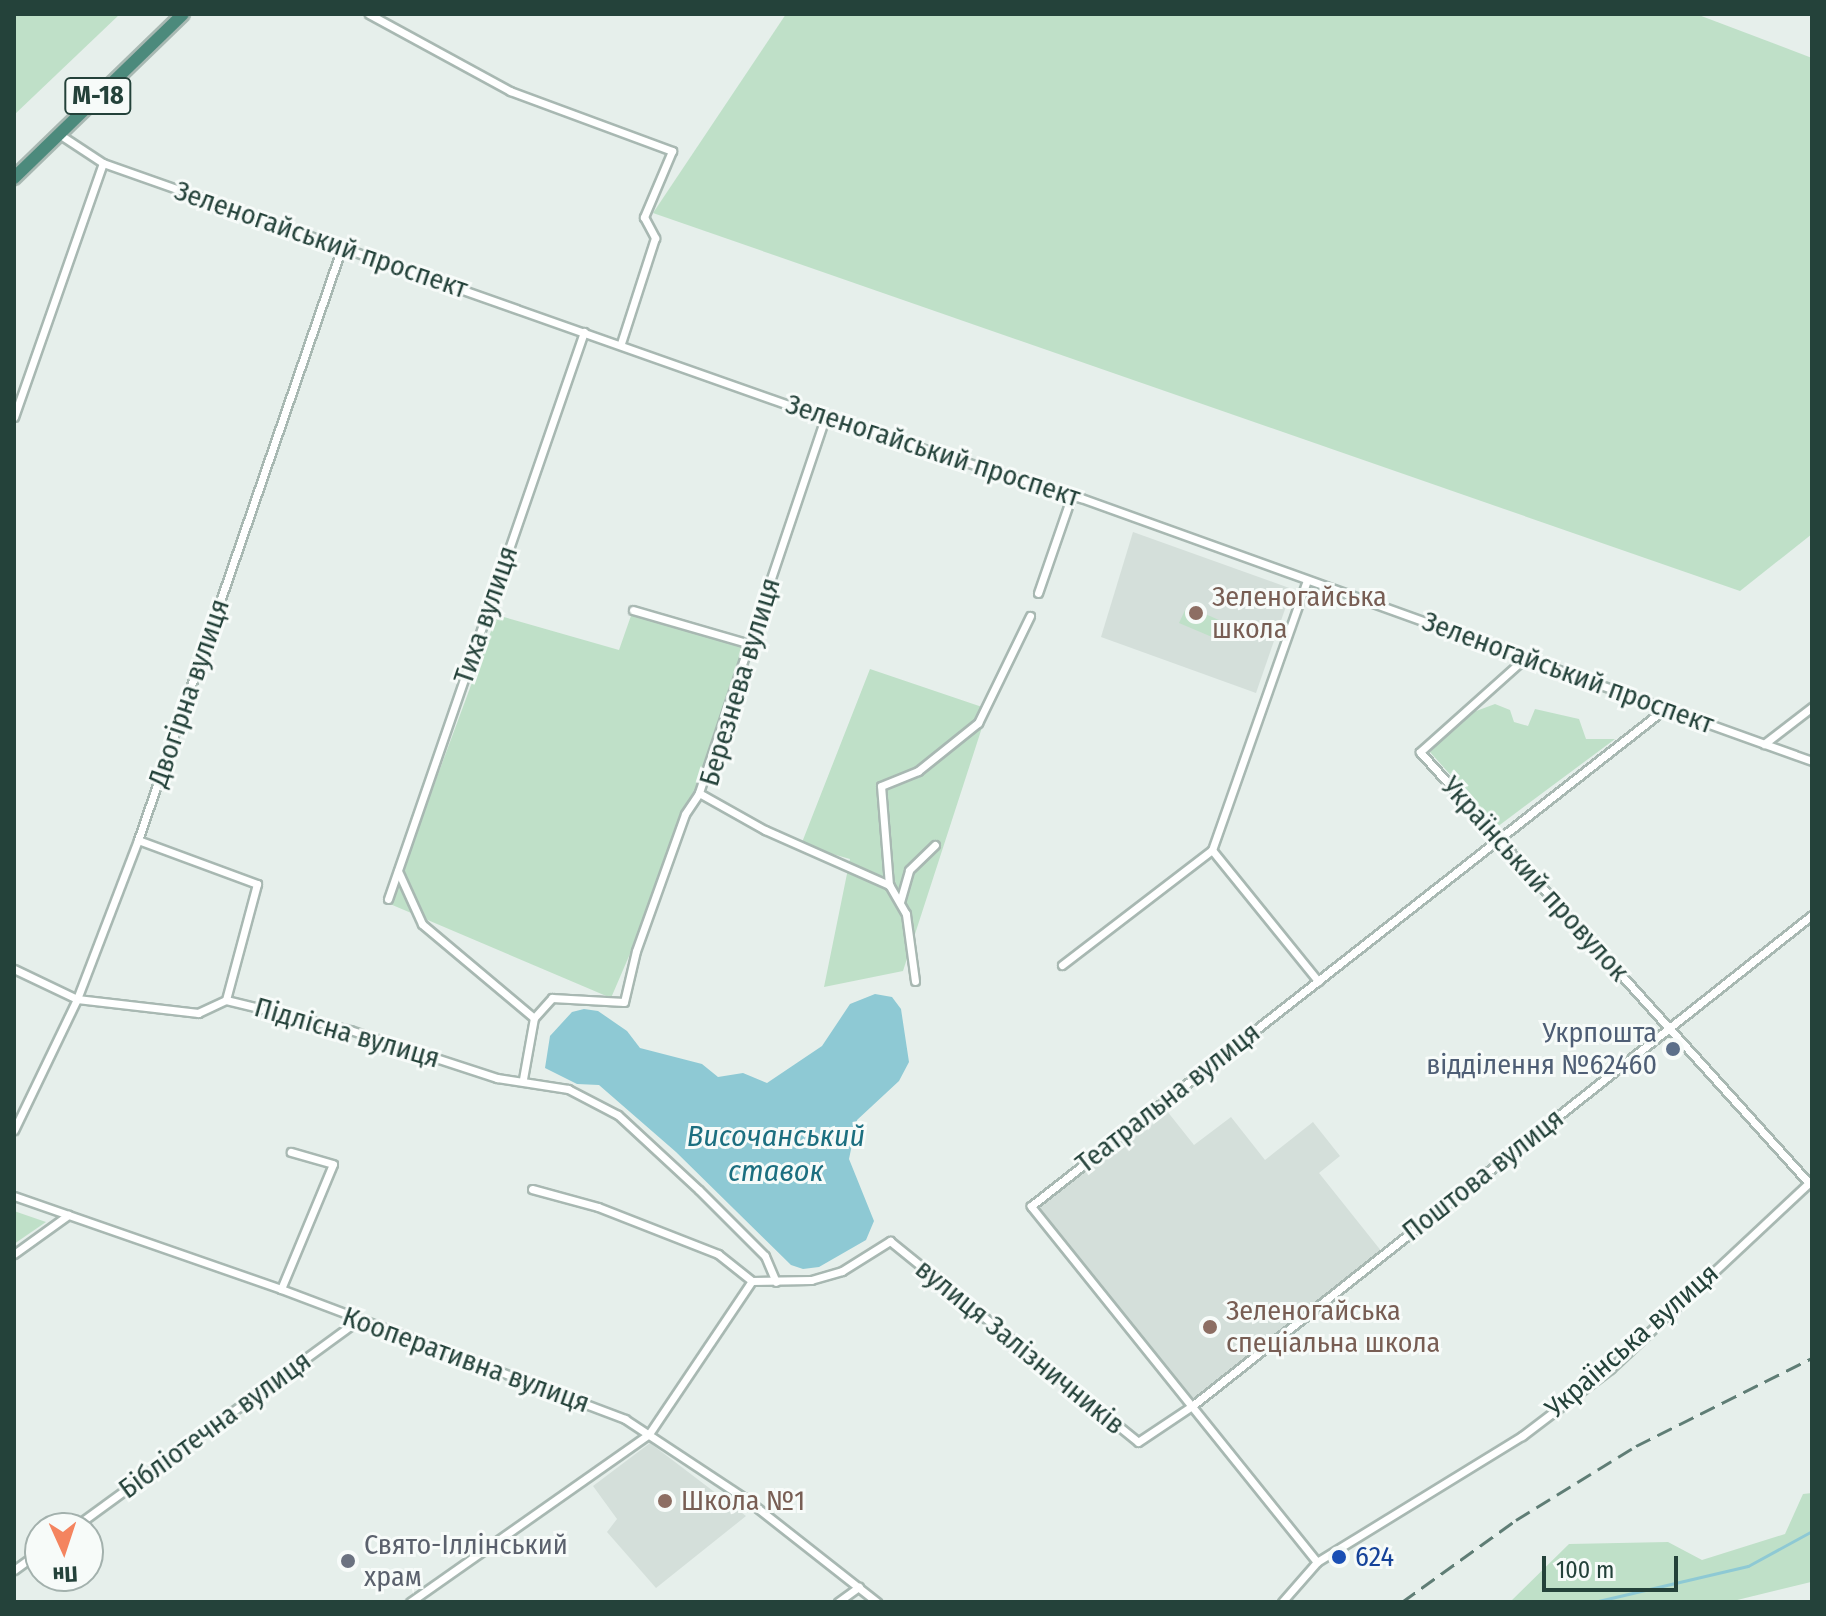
<!DOCTYPE html>
<html>
<head>
<meta charset="utf-8">
<style>
  body { margin:0 }
  #map { position:relative; width:1826px; height:1616px; overflow:hidden; background:#e6efeb; font-family:"Fira Sans Condensed",sans-serif }
  div>[style] { position:absolute }
  [style*='--x'] { left:calc(var(--x)*1px); top:calc(var(--y)*1px); width:calc(var(--w)*1px); rotate:calc(var(--a)*1deg) }
  .built>* { inset:0; background:#d4dfda }
  .green>* { inset:0; background:#bfe0c8 }
  .water>* { inset:0; background:#8ec9d4 }
  .stream>* { height:3px; margin:-1.5px; padding:0 1.5px; transform-origin:1.5px; border-radius:1.5px; background:#8ec9d4 }
  .roads { filter:drop-shadow(2px 0 #a8b8b2) drop-shadow(-2px 0 #a8b8b2) drop-shadow(0 2px #a8b8b2) drop-shadow(0 -2px #a8b8b2) }
  .minor>* { height:7px; margin:-3.5px; padding:0 3.5px; transform-origin:3.5px; border-radius:3.5px; background:#fff }
  .trunk>* { height:12px; margin:-6px; padding:0 6px; transform-origin:6px; border-radius:6px; background:#4c8a7c }
  .rail>* { height:3px; margin-top:-1.5px; transform-origin:0; background:repeating-linear-gradient(90deg,#5f7d75 0 16px,transparent 0 24px) }
  .dots>* { width:22px; height:22px; translate:-50% -50%; box-sizing:border-box; border:4px solid #f7fbf9; border-radius:50% }
  span { translate:-50% -50%; white-space:nowrap; text-align:center; line-height:1.15; -webkit-text-stroke:6px #f7fbf9; paint-order:stroke }
  .shield-label span { padding:2px 6px; background:#f7fbf9; border:2px solid; border-radius:6px; -webkit-text-stroke-width:0 }
  .shield-label { font-size:26px; color:#24423a; font-weight:700 }
  .street-label { font-size:28px; color:#24423a }
  .education-label { font-size:28px; color:#785e54 }
  .left { translate:0 -50%; text-align:left }
  .service-label { font-size:28px; color:#4e5e75 }
  .right { translate:-100% -50%; text-align:right }
  .worship-label { font-size:28px; color:#5b616d }
  .transit-label { font-size:28px; color:#164399 }
  .water-label { font-size:30px; color:#1c6f80; font-style:italic }
  .frame { position:absolute; inset:0; border:16px solid #24423a; pointer-events:none }
  .north { position:absolute; left:24px; top:1512px; width:80px; height:80px; box-sizing:border-box; background:#f7fbf9; border:2px solid #a3b1ad; border-radius:50%; rotate:177deg; font-size:22px; font-weight:700; line-height:32px; text-align:center; color:#24423a }
  .north::after { content:''; display:block; margin:auto; width:28px; height:36px; background:#f4845f; clip-path:polygon(50% 0,100% 100%,50% 72%,0 100%) }
  .scale { position:absolute; left:1542px; top:1556px; width:136px; height:36px; box-sizing:border-box; border:4px solid #24423a; border-top:0; padding-left:10px; font-size:24px; line-height:28px; white-space:nowrap; color:#24423a; -webkit-text-stroke:6px #f7fbf9; paint-order:stroke }
</style>
</head>
<body>
<div id="map">
  <div class="built">
    <div style="clip-path:polygon(1133px 532px,1292px 589px,1256px 693px,1101px 637px)"></div>
    <div style="clip-path:polygon(1163px 1106px,1194px 1145px,1231px 1117px,1265px 1160px,1313px 1122px,1340px 1156px,1319px 1173px,1382px 1252px,1192px 1402px,1036px 1206px)"></div>
    <div style="clip-path:polygon(650px 1443px,746px 1516px,656px 1588px,607px 1532px,617px 1519px,593px 1486px)"></div>
  </div>
  <div class="green">
    <div style="clip-path:polygon(14px 14px,120px 14px,14px 115px)"></div>
    <div style="clip-path:polygon(786px 14px,1696px 14px,1812px 58px,1812px 534px,1740px 591px,653px 213px)"></div>
    <div style="clip-path:polygon(1187px 606px,1219px 620px,1212px 637px,1179px 623px)"></div>
    <div style="clip-path:polygon(633px 610px,750px 644px,699px 793px,611px 998px,390px 904px,497px 615px,619px 650px)"></div>
    <div style="clip-path:polygon(870px 669px,988px 709px,903px 971px,824px 987px,850px 859px,801px 845px)"></div>
    <div style="clip-path:polygon(1495px 704px,1510px 710px,1514px 722px,1528px 726px,1535px 709px,1579px 719px,1586px 739px,1615px 739px,1497px 827px,1430px 752px,1468px 714px)"></div>
    <div style="clip-path:polygon(14px 1211px,46px 1222px,14px 1244px)"></div>
    <div style="clip-path:polygon(1812px 1493px,1811px 1582px,1729px 1602px,1510px 1602px,1569px 1544px,1668px 1542px,1702px 1560px,1785px 1534px,1803px 1494px)"></div>
  </div>
  <div class="water">
    <div style="clip-path:polygon(875px 994px,892px 997px,901px 1009px,909px 1062px,899px 1081px,857px 1120px,849px 1159px,874px 1221px,866px 1240px,819px 1267px,803px 1269px,791px 1265px,676px 1152px,599px 1085px,577px 1084px,545px 1068px,550px 1036px,572px 1012px,584px 1009px,598px 1011px,627px 1031px,640px 1048px,702px 1064px,718px 1077px,743px 1073px,767px 1083px,822px 1046px,850px 1004px)"></div>
  </div>
  <div class="stream">
    <div style="--x:1594;--y:1602;--w:158;--a:-13.2"></div>
    <div style="--x:1748;--y:1566;--w:73;--a:-28.7"></div>
  </div>
  <div class="roads">
    <div class="minor">
      <div style="--x:369;--y:14;--w:161;--a:28.6"></div>
      <div style="--x:510;--y:91;--w:173;--a:20.3"></div>
      <div style="--x:672;--y:151;--w:72;--a:113"></div>
      <div style="--x:644;--y:217;--w:24;--a:62"></div>
      <div style="--x:655;--y:238;--w:110;--a:107.9"></div>
      <div style="--x:59;--y:134;--w:53;--a:33.4"></div>
      <div style="--x:103;--y:163;--w:766;--a:19.45"></div>
      <div style="--x:825;--y:418;--w:268;--a:17.4"></div>
      <div style="--x:1081;--y:498;--w:777;--a:19.79"></div>
      <div style="--x:14;--y:417;--w:269;--a:-70.7"></div>
      <div style="--x:825;--y:418;--w:396;--a:108.6"></div>
      <div style="--x:699;--y:793;--w:76;--a:29.3"></div>
      <div style="--x:765;--y:830;--w:136;--a:23.9"></div>
      <div style="--x:1038;--y:593;--w:104;--a:-70.9"></div>
      <div style="--x:633;--y:610;--w:122;--a:16.2"></div>
      <div style="--x:1525;--y:658;--w:141;--a:138.2"></div>
      <div style="--x:1420;--y:752;--w:579;--a:47.94"></div>
      <div style="--x:1764;--y:744;--w:61;--a:-37.6"></div>
      <div style="--x:138;--y:840;--w:127;--a:20.3"></div>
      <div style="--x:257;--y:884;--w:120;--a:105"></div>
      <div style="--x:1212;--y:850;--w:169;--a:51"></div>
      <div style="--x:398;--y:871;--w:58;--a:65.6"></div>
      <div style="--x:422;--y:924;--w:146;--a:40"></div>
      <div style="--x:388;--y:899;--w:600;--a:-70.93"></div>
      <div style="--x:900;--y:902;--w:33;--a:-74"></div>
      <div style="--x:909;--y:870;--w:36;--a:-44"></div>
      <div style="--x:1062;--y:965;--w:189;--a:-37.5"></div>
      <div style="--x:1212;--y:850;--w:286;--a:-70.6"></div>
      <div style="--x:14;--y:969;--w:70;--a:25.5"></div>
      <div style="--x:77;--y:999;--w:122;--a:6.6"></div>
      <div style="--x:198;--y:1013;--w:31;--a:-25"></div>
      <div style="--x:226;--y:1000;--w:128;--a:13.6"></div>
      <div style="--x:350;--y:1030;--w:155;--a:18.1"></div>
      <div style="--x:497;--y:1078;--w:72;--a:8.8"></div>
      <div style="--x:568;--y:1089;--w:56;--a:27.5"></div>
      <div style="--x:618;--y:1115;--w:110;--a:42.8"></div>
      <div style="--x:699;--y:1190;--w:93;--a:45"></div>
      <div style="--x:765;--y:1256;--w:28;--a:67"></div>
      <div style="--x:915;--y:981;--w:68;--a:-97.7"></div>
      <div style="--x:906;--y:914;--w:34;--a:-120"></div>
      <div style="--x:889;--y:885;--w:99;--a:-94.6"></div>
      <div style="--x:881;--y:786;--w:40;--a:-22"></div>
      <div style="--x:918;--y:771;--w:77;--a:-38.7"></div>
      <div style="--x:978;--y:723;--w:119;--a:-64.1"></div>
      <div style="--x:523;--y:1079;--w:62;--a:-79.8"></div>
      <div style="--x:534;--y:1018;--w:27;--a:-48"></div>
      <div style="--x:552;--y:998;--w:72;--a:3.2"></div>
      <div style="--x:624;--y:1002;--w:52;--a:-76.8"></div>
      <div style="--x:636;--y:951;--w:145;--a:-70.3"></div>
      <div style="--x:685;--y:814;--w:25;--a:-56"></div>
      <div style="--x:14;--y:1130;--w:145;--a:-64.3"></div>
      <div style="--x:77;--y:999;--w:170;--a:-69"></div>
      <div style="--x:138;--y:840;--w:627;--a:-71.02"></div>
      <div style="--x:532;--y:1189;--w:68;--a:15.3"></div>
      <div style="--x:598;--y:1207;--w:129;--a:21.4"></div>
      <div style="--x:718;--y:1254;--w:43;--a:38.5"></div>
      <div style="--x:752;--y:1281;--w:59;--a:-1"></div>
      <div style="--x:811;--y:1280;--w:32;--a:-16"></div>
      <div style="--x:842;--y:1271;--w:57;--a:-32"></div>
      <div style="--x:890;--y:1241;--w:319;--a:39"></div>
      <div style="--x:1138;--y:1442;--w:65;--a:-33.7"></div>
      <div style="--x:1192;--y:1406;--w:791;--a:-38.38"></div>
      <div style="--x:14;--y:1196;--w:283;--a:19.2"></div>
      <div style="--x:281;--y:1289;--w:368;--a:20.7"></div>
      <div style="--x:625;--y:1419;--w:145;--a:33.5"></div>
      <div style="--x:746;--y:1499;--w:167;--a:38.2"></div>
      <div style="--x:14;--y:1254;--w:67;--a:-35.8"></div>
      <div style="--x:281;--y:1289;--w:135;--a:-67.4"></div>
      <div style="--x:333;--y:1164;--w:44;--a:-164.1"></div>
      <div style="--x:73;--y:1528;--w:351;--a:-36.1"></div>
      <div style="--x:1317;--y:1562;--w:457;--a:-128.8"></div>
      <div style="--x:1031;--y:1206;--w:807;--a:-38.11"></div>
      <div style="--x:14;--y:1570;--w:32;--a:-36"></div>
      <div style="--x:410;--y:1602;--w:292;--a:-35.1"></div>
      <div style="--x:649;--y:1434;--w:184;--a:-56.1"></div>
      <div style="--x:838;--y:1602;--w:26;--a:-36"></div>
      <div style="--x:1282;--y:1602;--w:53;--a:-48.8"></div>
      <div style="--x:1317;--y:1562;--w:241;--a:-31.6"></div>
      <div style="--x:1522;--y:1436;--w:111;--a:-37.3"></div>
      <div style="--x:1610;--y:1369;--w:277;--a:-43.1"></div>
    </div>
    <div class="trunk">
      <div style="--x:14;--y:178;--w:235;--a:-44.1"></div>
    </div>
  </div>
  <div class="rail">
    <div style="--x:1402;--y:1602;--w:140;--a:-35.7"></div>
    <div style="--x:1516;--y:1520;--w:141;--a:-31.7"></div>
    <div style="--x:1636;--y:1446;--w:197;--a:-26.6"></div>
  </div>
  <div class="dots">
    <div style="left:1196px;top:613px;background:#8d6e63"></div>
    <div style="left:1673px;top:1049px;background:#5c6f8a"></div>
    <div style="left:1210px;top:1327px;background:#8d6e63"></div>
    <div style="left:665px;top:1501px;background:#8d6e63"></div>
    <div style="left:1339px;top:1557px;background:#1a4fb4"></div>
    <div style="left:348px;top:1561px;background:#6b7280"></div>
  </div>
  <div class="shield-label">
    <span style="left:98px;top:96px">М-18</span>
  </div>
  <div class="street-label">
    <span style="left:321px;top:240px;rotate:19deg">Зеленогайський проспект</span>
    <span style="left:933px;top:451px;rotate:18deg">Зеленогайський проспект</span>
    <span style="left:486px;top:615px;rotate:-71deg">Тиха вулиця</span>
    <span style="left:1568px;top:673px;rotate:20deg">Зеленогайський проспект</span>
    <span style="left:740px;top:682px;rotate:-73deg">Березнева вулиця</span>
    <span style="left:189px;top:693px;rotate:-71deg">Двогірна вулиця</span>
    <span style="left:1535px;top:879px;rotate:48deg">Український провулок</span>
    <span style="left:347px;top:1033px;rotate:16deg">Підлісна вулиця</span>
    <span style="left:1168px;top:1098px;rotate:-38deg">Театральна вулиця</span>
    <span style="left:1483px;top:1175px;rotate:-38deg">Поштова вулиця</span>
    <span style="left:1632px;top:1341px;rotate:-41deg">Українська вулиця</span>
    <span style="left:1020px;top:1347px;rotate:39deg">вулиця Залізничників</span>
    <span style="left:466px;top:1360px;rotate:20deg">Кооперативна вулиця</span>
    <span style="left:215px;top:1425px;rotate:-36deg">Бібліотечна вулиця</span>
  </div>
  <div class="education-label">
    <span class="left" style="left:1212px;top:613px">Зеленогайська<br>школа</span>
    <span class="left" style="left:1226px;top:1327px">Зеленогайська<br>спеціальна школа</span>
    <span class="left" style="left:681px;top:1501px">Школа №1</span>
  </div>
  <div class="service-label">
    <span class="right" style="left:1657px;top:1049px">Укрпошта<br>відділення №62460</span>
  </div>
  <div class="worship-label">
    <span class="left" style="left:364px;top:1561px">Свято-Іллінський<br>храм</span>
  </div>
  <div class="transit-label">
    <span class="left" style="left:1355px;top:1557px">624</span>
  </div>
  <div class="water-label">
    <span style="left:776px;top:1153px">Височанський<br>ставок</span>
  </div>
  <div class="frame"></div>
  <div class="north">Пн</div>
  <div class="scale">100 m</div>
</div>
</body>
</html>
